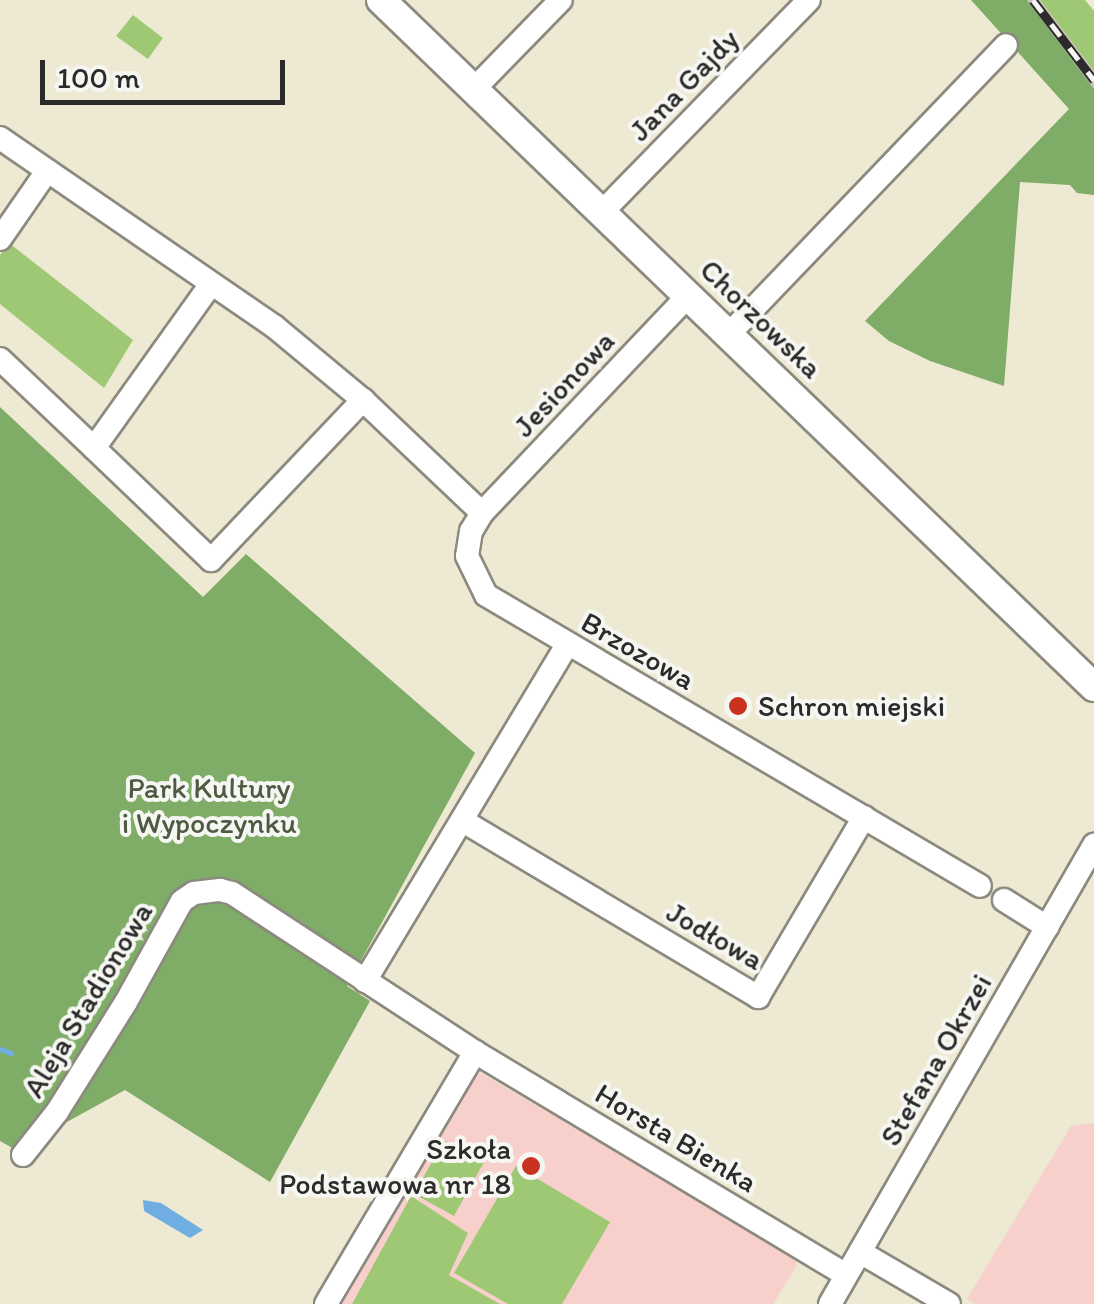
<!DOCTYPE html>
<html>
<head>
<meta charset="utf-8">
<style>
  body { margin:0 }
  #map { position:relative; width:1094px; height:1304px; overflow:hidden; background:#eee9d3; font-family:Itim,sans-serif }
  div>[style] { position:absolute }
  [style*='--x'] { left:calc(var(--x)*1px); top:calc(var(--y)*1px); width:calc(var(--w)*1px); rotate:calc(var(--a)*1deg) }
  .built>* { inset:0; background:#f7d0cc }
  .industrial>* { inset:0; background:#d2bec3 }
  .green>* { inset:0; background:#9fc874 }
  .forest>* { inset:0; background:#7fac66 }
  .water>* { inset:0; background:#70ade2 }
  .stream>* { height:5px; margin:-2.5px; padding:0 2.5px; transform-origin:2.5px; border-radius:2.5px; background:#70ade2 }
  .roads { filter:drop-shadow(2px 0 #8c8a7f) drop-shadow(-2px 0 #8c8a7f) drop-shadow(0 2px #8c8a7f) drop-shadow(0 -2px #8c8a7f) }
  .minor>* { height:22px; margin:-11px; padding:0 11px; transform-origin:11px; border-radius:11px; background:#fff }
  .major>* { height:28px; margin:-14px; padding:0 14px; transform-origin:14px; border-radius:14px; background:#fff }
  .rail>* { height:9px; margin-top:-4.5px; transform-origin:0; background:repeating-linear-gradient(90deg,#f6f6f2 0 15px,#2b2b2b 0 30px); box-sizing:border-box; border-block:2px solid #2b2b2b }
  .dots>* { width:28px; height:28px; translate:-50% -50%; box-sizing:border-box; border:5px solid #f6f6f2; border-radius:50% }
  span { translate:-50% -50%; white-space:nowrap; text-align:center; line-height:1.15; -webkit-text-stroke:8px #f6f6f2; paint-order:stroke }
  .street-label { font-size:30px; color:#2b2b2b }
  .poi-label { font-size:30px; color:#2b2b2b }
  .left { translate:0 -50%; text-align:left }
  .right { translate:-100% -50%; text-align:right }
  .park-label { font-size:30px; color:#4e5a41 }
  .scale { position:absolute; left:40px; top:60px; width:245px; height:45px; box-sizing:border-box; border:5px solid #2b2b2b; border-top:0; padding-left:12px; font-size:30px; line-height:35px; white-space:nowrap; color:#2b2b2b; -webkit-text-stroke:8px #f6f6f2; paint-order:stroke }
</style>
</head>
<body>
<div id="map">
  <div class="built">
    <div style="clip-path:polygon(481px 1073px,795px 1257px,797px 1265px,773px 1304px,342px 1304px,474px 1076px)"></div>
    <div style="clip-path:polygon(1094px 1123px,1094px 1304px,975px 1304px,967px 1299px,1071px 1126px)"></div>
  </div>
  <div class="industrial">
    <div style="clip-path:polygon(1027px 0,1040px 0,1094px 71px,1094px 89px)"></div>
  </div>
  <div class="green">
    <div style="clip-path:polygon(1040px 0,1085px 0,1094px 11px,1094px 71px)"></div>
    <div style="clip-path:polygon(133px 15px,163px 38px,148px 59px,116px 36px)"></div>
    <div style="clip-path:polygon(9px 243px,133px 340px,104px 388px,0 304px,0 255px)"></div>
    <div style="clip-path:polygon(444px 1140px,484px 1162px,454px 1216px,414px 1194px)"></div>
    <div style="clip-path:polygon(516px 1166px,610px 1222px,562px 1304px,508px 1304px,454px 1273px)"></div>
    <div style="clip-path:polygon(411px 1196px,468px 1233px,449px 1275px,500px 1304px,352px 1304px)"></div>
  </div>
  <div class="forest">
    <div style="clip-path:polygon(971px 0,1027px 0,1094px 89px,1094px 195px,1077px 193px,1070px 185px,1020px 182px,1004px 386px,930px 361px,889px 341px,865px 321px,1069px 109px)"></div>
    <div style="clip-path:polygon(0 407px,203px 597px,246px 554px,475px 753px,347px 986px,370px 1001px,270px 1182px,125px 1090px,16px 1150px,0 1141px)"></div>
  </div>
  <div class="water">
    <div style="clip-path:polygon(143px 1200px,161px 1203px,203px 1230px,190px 1238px,144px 1211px)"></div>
  </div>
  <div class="stream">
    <div style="--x:0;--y:1049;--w:12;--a:20"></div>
  </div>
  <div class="roads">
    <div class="minor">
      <div style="--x:474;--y:89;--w:124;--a:-45.7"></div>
      <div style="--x:0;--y:138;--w:334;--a:34.5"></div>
      <div style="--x:275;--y:327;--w:114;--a:39.7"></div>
      <div style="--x:363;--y:400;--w:164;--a:43.5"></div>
      <div style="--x:482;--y:513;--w:21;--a:121"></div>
      <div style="--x:471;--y:531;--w:25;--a:99"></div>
      <div style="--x:467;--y:556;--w:43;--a:64"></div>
      <div style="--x:486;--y:595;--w:573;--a:30.5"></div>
      <div style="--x:602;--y:212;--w:296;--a:-45.7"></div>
      <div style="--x:0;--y:239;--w:83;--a:-55.3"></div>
      <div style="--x:729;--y:334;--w:400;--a:-46.2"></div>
      <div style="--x:0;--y:359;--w:129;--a:43.4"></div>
      <div style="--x:94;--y:448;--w:201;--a:-54.5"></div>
      <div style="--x:94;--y:448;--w:162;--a:43.7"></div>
      <div style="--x:211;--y:560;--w:221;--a:-46.5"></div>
      <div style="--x:482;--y:513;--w:301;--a:-46.5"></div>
      <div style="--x:463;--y:821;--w:344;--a:30.8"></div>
      <div style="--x:758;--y:997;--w:209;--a:-59.5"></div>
      <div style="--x:1004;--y:900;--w:51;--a:32.1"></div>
      <div style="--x:365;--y:981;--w:392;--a:-59"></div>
      <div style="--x:23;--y:1155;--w:55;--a:-51.7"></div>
      <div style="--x:57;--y:1112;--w:130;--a:-57.9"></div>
      <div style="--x:126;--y:1002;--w:115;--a:-61"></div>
      <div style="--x:182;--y:901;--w:14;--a:-34"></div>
      <div style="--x:194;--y:893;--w:26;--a:-7"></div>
      <div style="--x:220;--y:890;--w:12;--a:14"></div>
      <div style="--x:232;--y:893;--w:290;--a:33.2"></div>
      <div style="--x:475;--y:1052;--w:433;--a:31"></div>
      <div style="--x:860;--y:1252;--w:103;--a:30.3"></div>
      <div style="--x:326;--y:1304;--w:293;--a:-59.4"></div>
      <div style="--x:830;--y:1304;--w:530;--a:-60.09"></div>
    </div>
    <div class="major">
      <div style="--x:381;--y:0;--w:990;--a:43.94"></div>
    </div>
  </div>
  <div class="rail">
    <div style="--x:1033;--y:0;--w:101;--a:52.7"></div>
  </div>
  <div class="dots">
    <div style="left:738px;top:706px;background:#c8321e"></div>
    <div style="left:531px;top:1166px;background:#c8321e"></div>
  </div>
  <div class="street-label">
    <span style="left:684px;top:85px;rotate:-46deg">Jana Gajdy</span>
    <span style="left:761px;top:319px;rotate:44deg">Chorzowska</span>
    <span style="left:564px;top:384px;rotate:-47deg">Jesionowa</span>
    <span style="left:638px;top:651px;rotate:30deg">Brzozowa</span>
    <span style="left:715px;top:936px;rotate:30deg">Jodłowa</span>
    <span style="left:88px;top:1000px;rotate:-59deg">Aleja Stadionowa</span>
    <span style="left:936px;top:1060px;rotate:-60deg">Stefana Okrzei</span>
    <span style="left:676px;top:1138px;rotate:31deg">Horsta Bienka</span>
  </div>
  <div class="poi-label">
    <span class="left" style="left:758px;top:706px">Schron miejski</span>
    <span class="right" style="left:511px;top:1166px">Szkoła<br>Podstawowa nr 18</span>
  </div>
  <div class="park-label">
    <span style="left:209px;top:805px">Park Kultury<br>i Wypoczynku</span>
  </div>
  <div class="scale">100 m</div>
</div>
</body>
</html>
